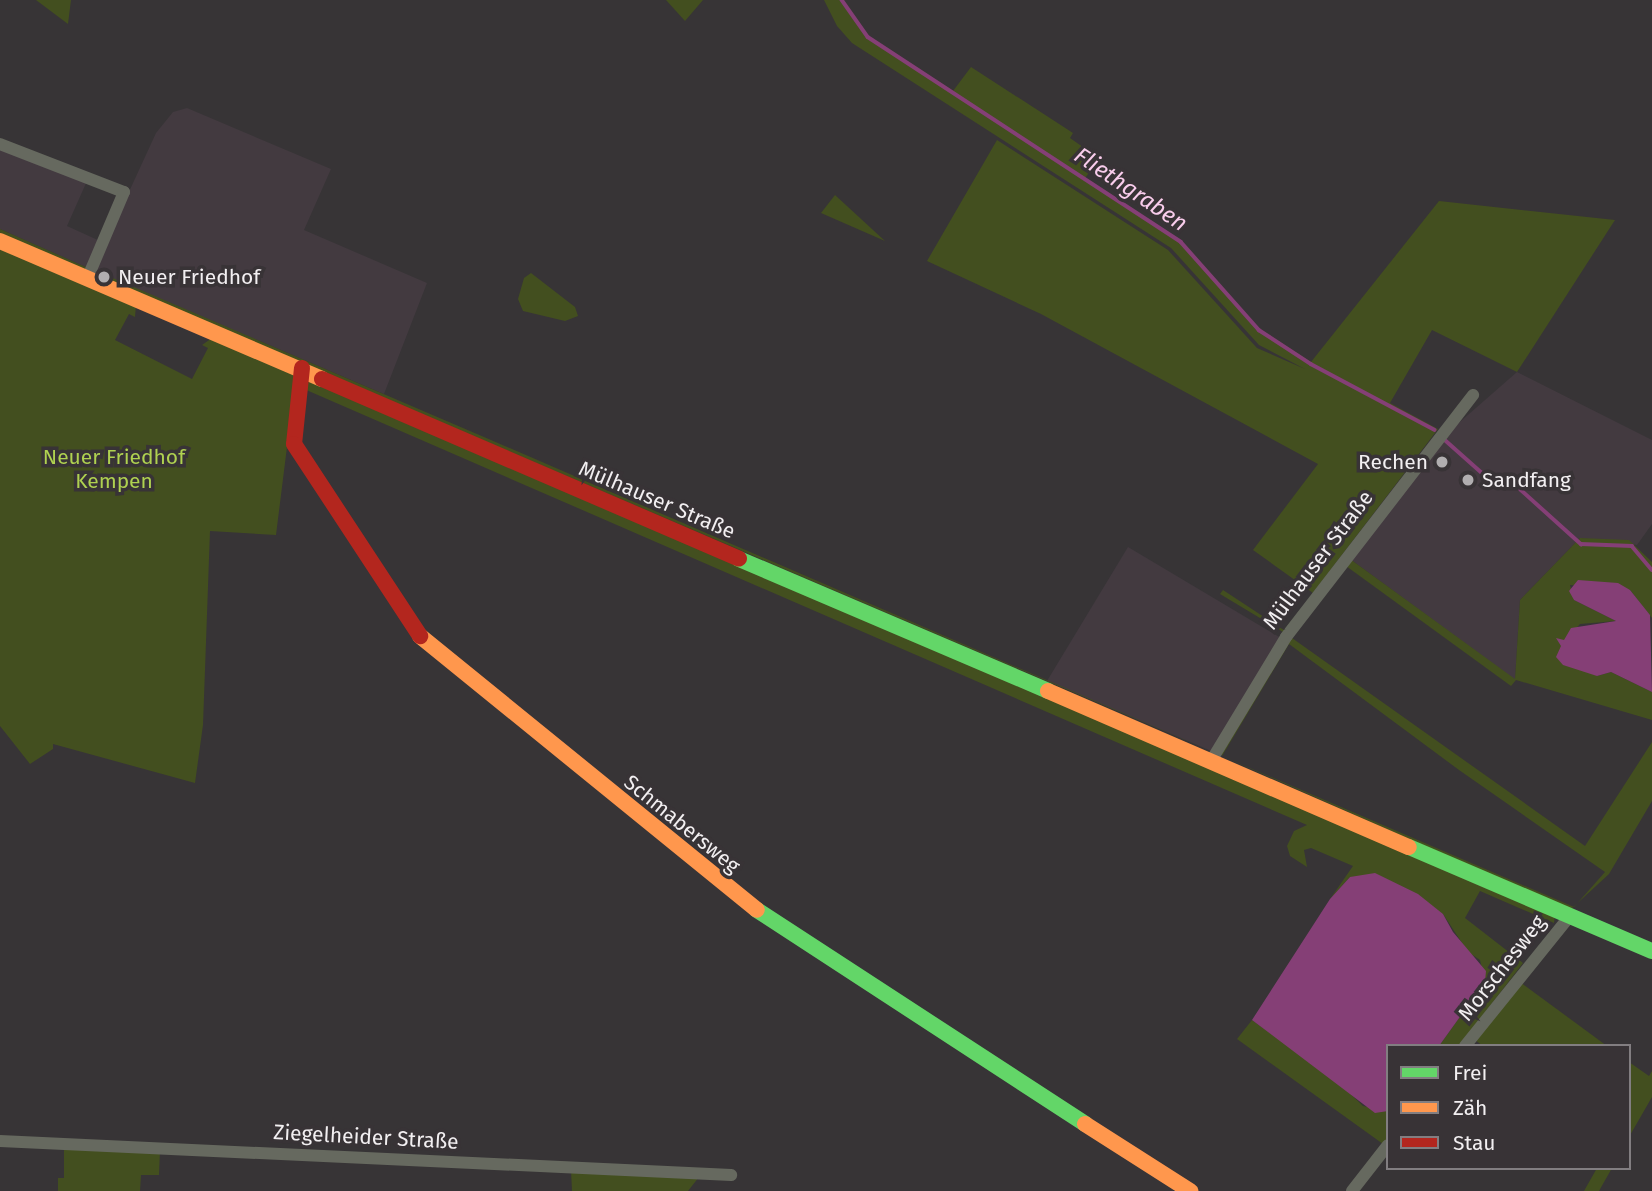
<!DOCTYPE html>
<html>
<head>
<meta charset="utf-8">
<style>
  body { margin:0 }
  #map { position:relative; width:1652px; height:1191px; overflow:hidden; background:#373436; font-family:"Fira Sans",sans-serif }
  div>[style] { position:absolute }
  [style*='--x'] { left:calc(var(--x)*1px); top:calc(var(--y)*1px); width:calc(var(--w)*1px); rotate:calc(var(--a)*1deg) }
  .built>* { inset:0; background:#433a40 }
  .green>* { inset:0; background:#434f1f }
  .water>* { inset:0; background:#853f76 }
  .stream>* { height:3.5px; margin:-1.75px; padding:0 1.75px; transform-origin:1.75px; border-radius:1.75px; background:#853f76 }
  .street>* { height:12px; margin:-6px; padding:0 6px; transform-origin:6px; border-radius:6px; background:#66695f }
  .fast>* { height:16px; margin:-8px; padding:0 8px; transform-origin:8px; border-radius:8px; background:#63d668 }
  .slow>* { height:16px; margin:-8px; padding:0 8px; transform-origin:8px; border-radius:8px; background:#ff974d }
  .jam>* { height:16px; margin:-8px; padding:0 8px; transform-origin:8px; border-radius:8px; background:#b3261e }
  .dots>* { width:19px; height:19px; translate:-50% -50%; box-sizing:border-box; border:4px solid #383336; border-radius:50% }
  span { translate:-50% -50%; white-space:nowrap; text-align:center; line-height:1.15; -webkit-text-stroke:7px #383336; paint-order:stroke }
  .poi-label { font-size:21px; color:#f2eff1 }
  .left { translate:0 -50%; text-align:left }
  .right { translate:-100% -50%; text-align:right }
  .park-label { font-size:21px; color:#afd150 }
  .street-label { font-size:21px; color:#f2eff1 }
  .water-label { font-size:23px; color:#f9cdec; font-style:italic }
  .legend { position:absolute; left:1386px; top:1044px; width:245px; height:126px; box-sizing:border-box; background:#383336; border:2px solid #827e81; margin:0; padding:9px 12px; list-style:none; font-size:21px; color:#f2eff1 }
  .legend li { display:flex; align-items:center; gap:14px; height:35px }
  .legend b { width:35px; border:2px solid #827e81 }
</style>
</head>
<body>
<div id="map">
  <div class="built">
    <div style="clip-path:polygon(187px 108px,331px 169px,304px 230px,427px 283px,384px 394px,93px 270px,156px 133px,173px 112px)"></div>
    <div style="clip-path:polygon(0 149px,87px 181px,67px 226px,100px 241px,88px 268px,0 229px)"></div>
    <div style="clip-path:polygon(1517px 372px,1652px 440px,1652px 524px,1637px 545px,1580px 538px,1520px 600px,1515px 680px,1350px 559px,1445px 435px)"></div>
    <div style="clip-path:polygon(1128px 547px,1281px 638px,1211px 751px,1047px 681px)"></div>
  </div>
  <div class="green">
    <div style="clip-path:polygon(36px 0,71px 0,68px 24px)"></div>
    <div style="clip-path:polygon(666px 0,703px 0,685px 21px)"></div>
    <div style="clip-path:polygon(824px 0,843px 0,868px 36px,953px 91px,971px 67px,1073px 133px,1070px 138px,1100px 159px,1085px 178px,1173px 235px,1260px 329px,1311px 362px,1439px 201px,1615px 220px,1517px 372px,1432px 330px,1390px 403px,1438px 429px,1283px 632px,1220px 594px,1223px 590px,1284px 630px,1313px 593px,1253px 550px,1318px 464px,1041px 314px,927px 261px,997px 140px,1168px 250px,1257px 348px,1305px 369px,1259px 345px,1171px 248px,852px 43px,837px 26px)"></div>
    <div style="clip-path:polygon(835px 195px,885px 241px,821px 213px)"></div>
    <div style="clip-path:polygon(0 229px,88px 268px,82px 270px,0 235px)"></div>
    <div style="clip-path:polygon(0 248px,136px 305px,135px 317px,129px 314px,115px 340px,192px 379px,208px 348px,202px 345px,212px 338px,296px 375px,276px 535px,210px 531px,203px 725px,195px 783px,53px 744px,53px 749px,30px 764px,0 726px)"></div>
    <div style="clip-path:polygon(101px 273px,491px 440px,1211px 751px,105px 279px)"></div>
    <div style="clip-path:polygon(531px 273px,575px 307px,578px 316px,565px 321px,523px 311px,518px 299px,524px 278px)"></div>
    <div style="clip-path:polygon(307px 379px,1555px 915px,1554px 923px,1480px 891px,1465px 918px,1523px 963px,1459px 1046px,1439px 1046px,1485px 982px,1480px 960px,1468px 952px,1443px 914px,1350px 877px,1330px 899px,1353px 866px,1311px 848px,1304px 850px,1307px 867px,1290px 856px,1287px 846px,1294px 831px,1307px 825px,304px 389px)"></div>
    <div style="clip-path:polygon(evenodd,1580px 538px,1629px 540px,1652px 562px,1652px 618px,1630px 590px,1570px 585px,1574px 600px,1616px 621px,1580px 624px,1561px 646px,1597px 676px,1611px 672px,1652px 692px,1652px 720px,1516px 680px,1511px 686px,1346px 566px,1292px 638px,1585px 846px,1652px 742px,1652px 801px,1609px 874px,1570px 910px,1222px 756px,1222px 747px,1290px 637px,1350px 559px,1515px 679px,1520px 600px,1580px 538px,1289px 644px,1459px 770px,1605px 872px,1574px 907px,1222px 756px,1289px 644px)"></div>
    <div style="clip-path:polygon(1520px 982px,1607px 1046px,1483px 1046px,1475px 1040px)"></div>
    <div style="clip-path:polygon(1252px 1020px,1335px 1079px,1363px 1106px,1388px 1111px,1388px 1138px,1383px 1144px,1237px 1039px)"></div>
    <div style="clip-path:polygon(1629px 1062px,1649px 1076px,1652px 1071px,1652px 1097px,1629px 1137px)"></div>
    <div style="clip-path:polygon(64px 1146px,160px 1150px,159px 1175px,141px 1175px,140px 1191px,58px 1191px,58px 1178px,64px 1178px)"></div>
    <div style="clip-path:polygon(1597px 1168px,1612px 1168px,1599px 1191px,1584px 1191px)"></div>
    <div style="clip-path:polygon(571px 1170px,699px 1177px,688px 1191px,572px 1191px)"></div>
  </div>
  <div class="water">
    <div style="clip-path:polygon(1578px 580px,1618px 583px,1630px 590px,1650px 615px,1652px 692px,1611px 672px,1597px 676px,1563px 665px,1556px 657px,1561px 646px,1556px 638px,1564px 640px,1571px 628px,1616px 621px,1574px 600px,1569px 591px)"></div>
    <div style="clip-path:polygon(1375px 873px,1418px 894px,1443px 914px,1453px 932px,1486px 971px,1485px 982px,1439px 1046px,1388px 1046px,1388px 1111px,1375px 1113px,1252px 1020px,1330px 899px,1350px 877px)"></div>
  </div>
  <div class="stream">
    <div style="--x:842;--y:0;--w:45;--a:54.9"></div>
    <div style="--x:868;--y:37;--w:374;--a:33.2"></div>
    <div style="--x:1181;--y:242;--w:118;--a:48.4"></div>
    <div style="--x:1259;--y:330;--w:62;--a:33.2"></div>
    <div style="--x:1311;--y:364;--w:140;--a:28"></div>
    <div style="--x:1444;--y:439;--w:62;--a:41.7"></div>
    <div style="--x:1490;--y:480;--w:25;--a:14"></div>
    <div style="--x:1519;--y:488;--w:84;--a:42.1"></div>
    <div style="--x:1581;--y:544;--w:51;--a:2.2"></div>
    <div style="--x:1632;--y:546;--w:31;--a:50"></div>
  </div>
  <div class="street">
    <div style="--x:0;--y:144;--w:133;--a:21.2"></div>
    <div style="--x:124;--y:192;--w:92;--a:113"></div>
    <div style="--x:1211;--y:761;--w:145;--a:-58.8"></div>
    <div style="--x:1286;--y:637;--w:306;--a:-52.3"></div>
    <div style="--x:1465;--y:1046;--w:167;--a:-51.1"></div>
    <div style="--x:0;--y:1141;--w:732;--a:2.66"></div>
    <div style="--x:1352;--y:1191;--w:58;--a:-52"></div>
  </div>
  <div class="fast">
    <div style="--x:739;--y:559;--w:336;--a:23.1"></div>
    <div style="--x:1409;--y:847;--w:264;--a:23.2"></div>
    <div style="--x:757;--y:910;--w:392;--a:33.1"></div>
  </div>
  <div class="slow">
    <div style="--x:0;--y:241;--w:350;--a:23.2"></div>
    <div style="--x:420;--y:636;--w:434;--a:39.1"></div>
    <div style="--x:1048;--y:691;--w:393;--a:23.4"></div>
    <div style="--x:1085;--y:1124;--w:125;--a:32.5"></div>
  </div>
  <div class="jam">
    <div style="--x:302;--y:368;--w:76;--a:96"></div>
    <div style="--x:294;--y:444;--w:230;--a:56.7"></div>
    <div style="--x:322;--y:379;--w:454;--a:23.3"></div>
  </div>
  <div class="dots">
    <div style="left:104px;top:277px;background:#b1aeb0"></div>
    <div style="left:1442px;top:462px;background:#b1aeb0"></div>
    <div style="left:1468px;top:480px;background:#b1aeb0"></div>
  </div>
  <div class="poi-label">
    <span class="left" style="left:118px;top:277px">Neuer Friedhof</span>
    <span class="right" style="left:1428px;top:462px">Rechen</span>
    <span class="left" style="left:1482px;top:480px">Sandfang</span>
  </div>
  <div class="park-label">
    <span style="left:114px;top:469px">Neuer Friedhof<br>Kempen</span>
  </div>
  <div class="street-label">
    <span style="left:657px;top:500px;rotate:23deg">Mülhauser Straße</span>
    <span style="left:1318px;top:560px;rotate:-53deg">Mülhauser Straße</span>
    <span style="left:682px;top:824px;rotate:39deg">Schmabersweg</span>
    <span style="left:1502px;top:968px;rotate:-52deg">Morschesweg</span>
    <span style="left:366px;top:1137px;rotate:3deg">Ziegelheider Straße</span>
  </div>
  <div class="water-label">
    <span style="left:1131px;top:189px;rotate:34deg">Fliethgraben</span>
  </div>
  <ul class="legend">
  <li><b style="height:9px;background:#63d668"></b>Frei</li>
  <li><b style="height:9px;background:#ff974d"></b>Zäh</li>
  <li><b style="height:9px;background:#b3261e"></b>Stau</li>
  </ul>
</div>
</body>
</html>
